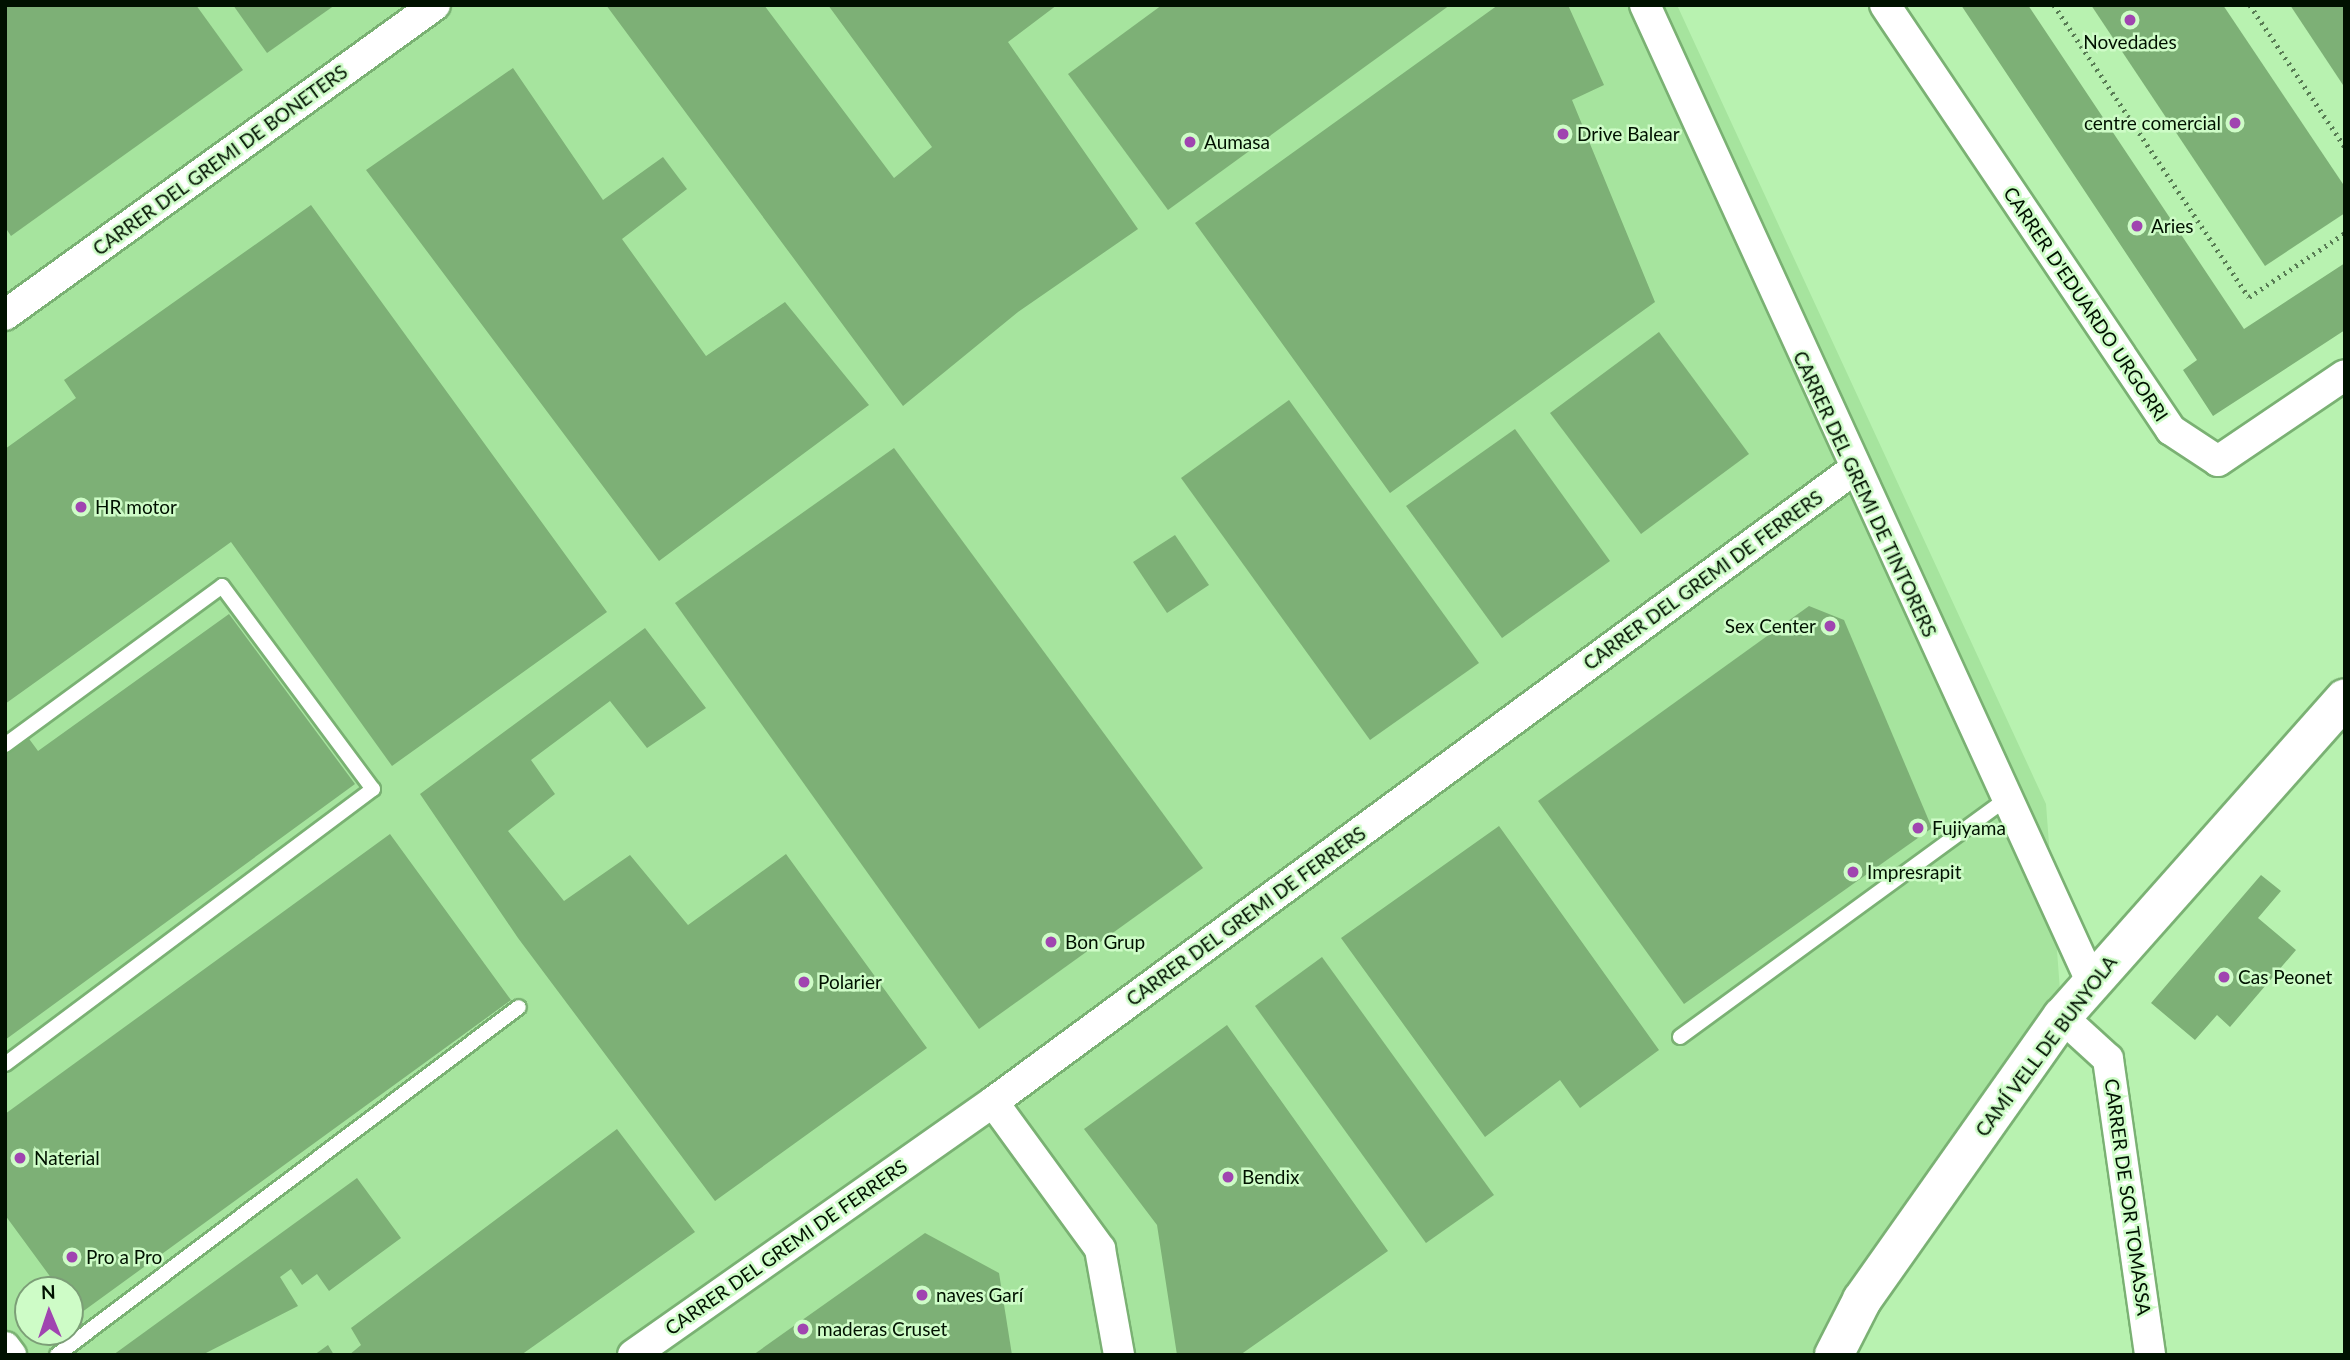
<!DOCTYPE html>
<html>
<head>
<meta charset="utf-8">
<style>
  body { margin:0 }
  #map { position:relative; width:2350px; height:1360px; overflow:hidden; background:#b8f2b0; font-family:Lato,sans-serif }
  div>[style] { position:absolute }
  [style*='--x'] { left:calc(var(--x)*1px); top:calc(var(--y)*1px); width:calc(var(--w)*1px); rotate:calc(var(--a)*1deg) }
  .built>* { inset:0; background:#a6e49e }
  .building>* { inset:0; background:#7db076 }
  .path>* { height:4.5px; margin-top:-2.25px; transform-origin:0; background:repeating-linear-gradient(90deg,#587c54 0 2px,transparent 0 7px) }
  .roads { filter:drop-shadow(2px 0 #7ab173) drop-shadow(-2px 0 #7ab173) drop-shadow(0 2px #7ab173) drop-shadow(0 -2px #7ab173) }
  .service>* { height:14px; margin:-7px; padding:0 7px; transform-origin:7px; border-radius:7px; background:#fff }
  .minor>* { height:30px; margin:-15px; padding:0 15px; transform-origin:15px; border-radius:15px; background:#fff }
  .secondary>* { height:38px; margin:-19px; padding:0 19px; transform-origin:19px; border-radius:19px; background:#fff }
  .dots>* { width:19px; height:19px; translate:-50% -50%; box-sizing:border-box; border:4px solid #cefcc7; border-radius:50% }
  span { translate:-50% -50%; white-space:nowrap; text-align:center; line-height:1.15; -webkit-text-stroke:5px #cefcc7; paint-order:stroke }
  .poi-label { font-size:19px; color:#010 }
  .right { translate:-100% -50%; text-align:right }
  .left { translate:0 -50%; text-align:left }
  .street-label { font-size:19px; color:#010 }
  .frame { position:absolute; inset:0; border:7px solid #010; pointer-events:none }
  .north { position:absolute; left:14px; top:1276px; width:70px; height:70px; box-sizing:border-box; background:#cefcc7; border:2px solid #7c9e77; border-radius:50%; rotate:358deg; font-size:19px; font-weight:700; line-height:28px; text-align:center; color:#010 }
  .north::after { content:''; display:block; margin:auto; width:24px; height:32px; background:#a045b0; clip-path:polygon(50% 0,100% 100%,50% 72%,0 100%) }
</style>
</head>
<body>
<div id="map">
  <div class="built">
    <div style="clip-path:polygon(evenodd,5px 5px,1677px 5px,2046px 804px,2062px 1017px,1834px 1355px,5px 1355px,5px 5px,28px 1290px,70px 1290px,70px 1332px,28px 1332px,28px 1290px)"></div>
  </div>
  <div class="building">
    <div style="clip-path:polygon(5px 5px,196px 5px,243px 70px,11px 236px,5px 227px)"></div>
    <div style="clip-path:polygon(233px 5px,335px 5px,267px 53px)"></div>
    <div style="clip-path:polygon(606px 5px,764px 5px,894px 178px,932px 147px,828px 5px,1057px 5px,1008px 42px,1138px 229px,1018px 312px,903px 406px)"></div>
    <div style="clip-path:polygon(1162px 5px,1450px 5px,1168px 210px,1068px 74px)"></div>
    <div style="clip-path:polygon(1498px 5px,1568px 5px,1604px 85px,1572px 100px,1655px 302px,1390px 493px,1195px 223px)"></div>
    <div style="clip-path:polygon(1961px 5px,2028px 5px,2244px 329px,2345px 263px,2345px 330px,2213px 416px,2183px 370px,2197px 360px)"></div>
    <div style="clip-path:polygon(2091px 5px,2223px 5px,2345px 187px,2345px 213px,2265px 266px)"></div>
    <div style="clip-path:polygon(2290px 5px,2345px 5px,2345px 88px)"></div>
    <div style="clip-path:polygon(513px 68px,603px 200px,663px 157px,687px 189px,622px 239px,706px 356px,785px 302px,869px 405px,659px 561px,366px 170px)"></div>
    <div style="clip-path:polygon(311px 205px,607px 612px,392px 766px,231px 542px,5px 704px,5px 449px,76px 398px,64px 380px)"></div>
    <div style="clip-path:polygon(1659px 332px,1749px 454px,1641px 534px,1550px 413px)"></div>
    <div style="clip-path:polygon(1289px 400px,1479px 663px,1370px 740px,1181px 478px)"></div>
    <div style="clip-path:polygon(1515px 429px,1610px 561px,1502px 638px,1406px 506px)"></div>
    <div style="clip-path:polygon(894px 448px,1203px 868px,979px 1029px,675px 603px)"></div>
    <div style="clip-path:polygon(1175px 535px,1209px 585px,1167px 613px,1133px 562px)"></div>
    <div style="clip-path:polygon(1809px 606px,1844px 620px,1932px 828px,1684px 1004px,1538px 801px)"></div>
    <div style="clip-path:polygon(229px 614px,355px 784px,5px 1040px,5px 751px,27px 736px,38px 751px)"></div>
    <div style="clip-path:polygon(645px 628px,706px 708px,647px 748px,610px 701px,531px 760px,555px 794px,508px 831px,564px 901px,630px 855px,688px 925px,786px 854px,927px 1048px,715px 1201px,518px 938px,420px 794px)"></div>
    <div style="clip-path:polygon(1499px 826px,1659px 1050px,1580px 1108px,1560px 1080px,1485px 1137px,1341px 938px)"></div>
    <div style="clip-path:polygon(390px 834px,511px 1000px,78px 1315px,70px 1290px,60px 1290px,5px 1215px,5px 1114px)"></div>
    <div style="clip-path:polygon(2261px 875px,2281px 891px,2258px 918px,2296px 950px,2230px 1027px,2217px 1015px,2195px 1040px,2151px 1003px)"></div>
    <div style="clip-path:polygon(1322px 957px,1494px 1195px,1426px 1243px,1255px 1006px)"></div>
    <div style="clip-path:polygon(1227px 1025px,1388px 1251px,1240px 1355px,1177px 1355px,1157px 1225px,1084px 1129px)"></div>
    <div style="clip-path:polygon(617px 1129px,695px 1232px,521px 1355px,349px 1355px,361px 1345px,351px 1328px)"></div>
    <div style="clip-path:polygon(357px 1178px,401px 1238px,329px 1291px,317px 1274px,302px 1285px,291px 1269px,280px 1277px,298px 1306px,202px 1355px,113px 1355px)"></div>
    <div style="clip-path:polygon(925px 1233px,999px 1273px,1012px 1355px,753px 1355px)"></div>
    <div style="clip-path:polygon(328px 1345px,334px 1355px,314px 1355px)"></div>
  </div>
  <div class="path">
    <div style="--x:2054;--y:5;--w:351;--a:56.3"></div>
    <div style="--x:2249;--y:297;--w:115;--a:-33.7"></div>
    <div style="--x:2250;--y:5;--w:171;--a:56.2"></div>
  </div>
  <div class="roads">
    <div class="service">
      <div style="--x:5;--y:745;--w:269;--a:-36.2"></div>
      <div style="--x:222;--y:586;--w:253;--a:53.4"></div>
      <div style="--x:373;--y:789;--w:459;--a:143.2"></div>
      <div style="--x:1680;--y:1037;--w:404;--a:-36.1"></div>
      <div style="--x:57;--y:1355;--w:578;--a:-36.99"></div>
    </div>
    <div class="minor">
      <div style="--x:1645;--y:5;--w:1073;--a:65.44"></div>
      <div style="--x:1885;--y:5;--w:512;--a:56.06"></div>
      <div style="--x:2171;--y:430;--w:56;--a:33.4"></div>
      <div style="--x:2218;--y:461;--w:153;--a:-34.1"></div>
      <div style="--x:5;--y:315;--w:530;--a:-35.79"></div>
      <div style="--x:2062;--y:1017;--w:62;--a:42.4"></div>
      <div style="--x:2108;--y:1059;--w:299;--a:81.9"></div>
      <div style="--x:993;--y:1102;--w:182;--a:53.9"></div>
      <div style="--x:1100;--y:1249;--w:108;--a:79.8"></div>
      <div style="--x:5;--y:1347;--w:10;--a:53"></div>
      <div style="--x:633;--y:1355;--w:440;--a:-35.1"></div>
      <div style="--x:993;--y:1102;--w:1067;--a:-36.31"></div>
    </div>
    <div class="secondary">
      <div style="--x:1834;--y:1355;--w:62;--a:-63"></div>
      <div style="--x:1862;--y:1300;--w:347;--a:-54.8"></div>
      <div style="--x:2062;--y:1017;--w:426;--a:-48.4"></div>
    </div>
  </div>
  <div class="dots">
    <div style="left:2130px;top:20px;background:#a045b0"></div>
    <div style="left:2235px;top:123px;background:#a045b0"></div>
    <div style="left:1563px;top:134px;background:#a045b0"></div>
    <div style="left:1190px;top:142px;background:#a045b0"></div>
    <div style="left:2137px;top:226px;background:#a045b0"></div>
    <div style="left:81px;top:507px;background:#a045b0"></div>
    <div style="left:1830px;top:626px;background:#a045b0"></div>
    <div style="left:1918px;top:828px;background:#a045b0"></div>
    <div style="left:1853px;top:872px;background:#a045b0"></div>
    <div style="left:1051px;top:942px;background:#a045b0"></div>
    <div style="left:2224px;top:977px;background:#a045b0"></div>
    <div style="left:804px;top:982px;background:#a045b0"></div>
    <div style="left:20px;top:1158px;background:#a045b0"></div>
    <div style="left:1228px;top:1177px;background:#a045b0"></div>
    <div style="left:72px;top:1257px;background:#a045b0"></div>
    <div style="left:922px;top:1295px;background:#a045b0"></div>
    <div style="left:803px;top:1329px;background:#a045b0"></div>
  </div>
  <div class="poi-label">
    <span style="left:2130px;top:42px">Novedades</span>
    <span class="right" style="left:2221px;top:123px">centre comercial</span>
    <span class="left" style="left:1577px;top:134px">Drive Balear</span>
    <span class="left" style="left:1204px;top:142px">Aumasa</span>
    <span class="left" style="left:2151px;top:226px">Aries</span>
    <span class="left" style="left:95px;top:507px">HR motor</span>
    <span class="right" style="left:1816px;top:626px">Sex Center</span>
    <span class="left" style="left:1932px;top:828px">Fujiyama</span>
    <span class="left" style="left:1867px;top:872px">Impresrapit</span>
    <span class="left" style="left:1065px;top:942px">Bon Grup</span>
    <span class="left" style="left:2238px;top:977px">Cas Peonet</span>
    <span class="left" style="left:818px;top:982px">Polarier</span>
    <span class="left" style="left:34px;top:1158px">Naterial</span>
    <span class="left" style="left:1242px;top:1177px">Bendix</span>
    <span class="left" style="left:86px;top:1257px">Pro a Pro</span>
    <span class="left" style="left:936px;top:1295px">naves Garí</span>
    <span class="left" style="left:817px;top:1329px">maderas Cruset</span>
  </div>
  <div class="street-label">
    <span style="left:220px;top:160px;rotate:-36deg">CARRER DEL GREMI DE BONETERS</span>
    <span style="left:2086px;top:304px;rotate:56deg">CARRER D'EDUARDO URGORRI</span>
    <span style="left:1865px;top:494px;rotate:65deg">CARRER DEL GREMI DE TINTORERS</span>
    <span style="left:1703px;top:580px;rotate:-36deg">CARRER DEL GREMI DE FERRERS</span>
    <span style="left:1246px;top:916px;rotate:-36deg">CARRER DEL GREMI DE FERRERS</span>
    <span style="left:2046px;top:1046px;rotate:-53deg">CAMÍ VELL DE BUNYOLA</span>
    <span style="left:2128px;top:1197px;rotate:82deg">CARRER DE SOR TOMASSA</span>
    <span style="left:786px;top:1247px;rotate:-35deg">CARRER DEL GREMI DE FERRERS</span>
  </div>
  <div class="frame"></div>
  <div class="north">N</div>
</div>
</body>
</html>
